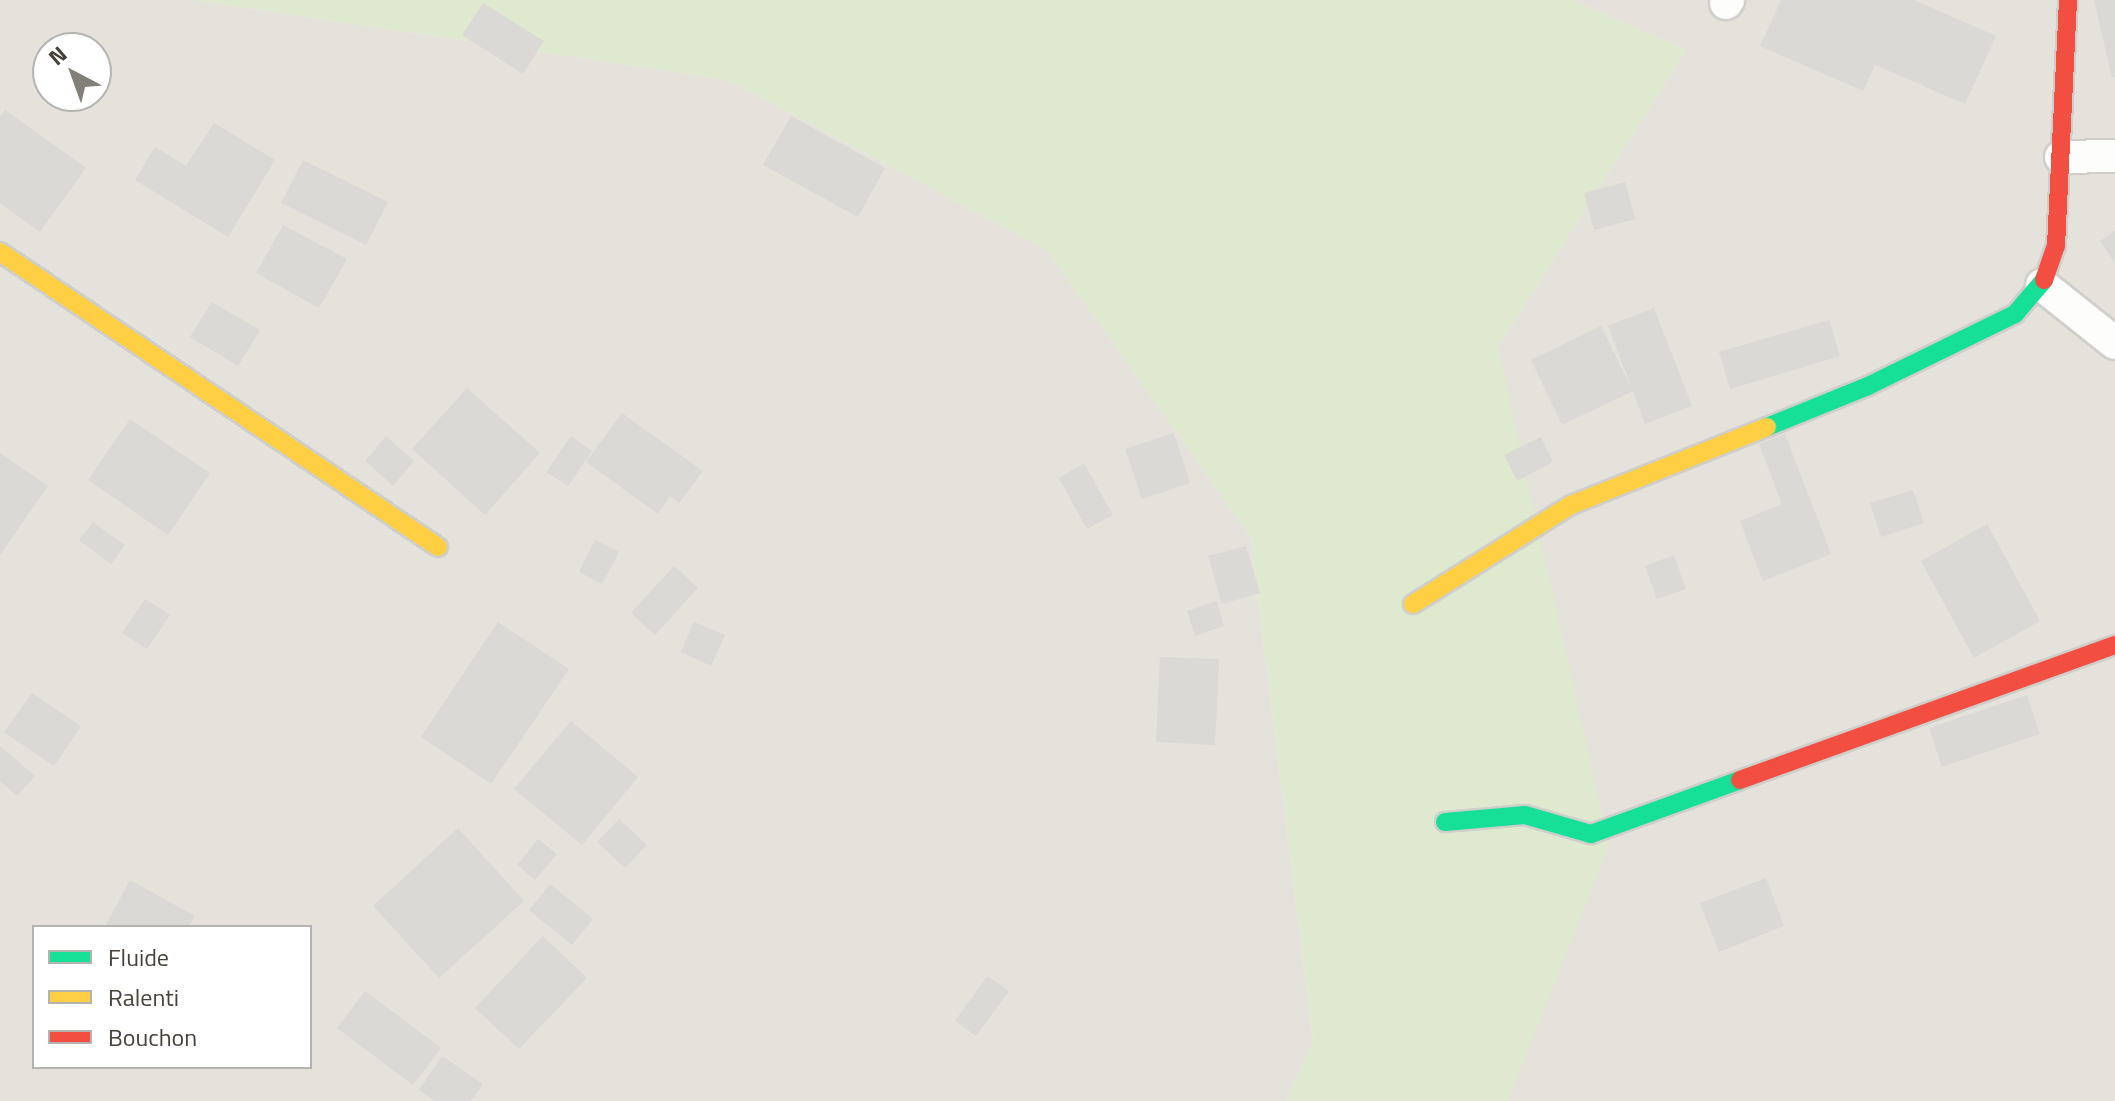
<!DOCTYPE html>
<html>
<head>
<meta charset="utf-8">
<style>
  body { margin:0 }
  #map { position:relative; width:2115px; height:1101px; overflow:hidden; background:#f1f0ec; font-family:"Titillium Web",sans-serif }
  div>[style] { position:absolute }
  [style*='--x'] { left:calc(var(--x)*1px); top:calc(var(--y)*1px); width:calc(var(--w)*1px); rotate:calc(var(--a)*1deg) }
  .residential>* { inset:0; background:#e5e1db }
  .green>* { inset:0; background:#dee9cf }
  .building>* { inset:0; background:#dbd9d5 }
  .roads { filter:drop-shadow(2px 0 #cfceca) drop-shadow(-2px 0 #cfceca) drop-shadow(0 2px #cfceca) drop-shadow(0 -2px #cfceca) }
  .street>* { height:32px; margin:-16px; padding:0 16px; transform-origin:16px; border-radius:16px; background:#fdfdfc }
  .fast>* { height:18px; margin:-9px; padding:0 9px; transform-origin:9px; border-radius:9px; background:#16e098 }
  .slow>* { height:18px; margin:-9px; padding:0 9px; transform-origin:9px; border-radius:9px; background:#ffcf43 }
  .jam>* { height:18px; margin:-9px; padding:0 9px; transform-origin:9px; border-radius:9px; background:#f24e42 }
  span { translate:-50% -50%; white-space:nowrap; text-align:center; line-height:1.15; -webkit-text-stroke:7px #fff; paint-order:stroke }
  .legend { position:absolute; left:32px; top:925px; width:280px; height:144px; box-sizing:border-box; background:#fff; border:2px solid #b5b3b0; margin:0; padding:10px 14px; list-style:none; font-size:24px; color:#464139 }
  .legend li { display:flex; align-items:center; gap:16px; height:40px }
  .legend b { width:40px; border:2px solid #b5b3b0 }
  .north { position:absolute; left:32px; top:32px; width:80px; height:80px; box-sizing:border-box; background:#fff; border:2px solid #b5b3b0; border-radius:50%; rotate:319deg; font-size:22px; font-weight:700; line-height:32px; text-align:center; color:#464139 }
  .north::after { content:''; display:block; margin:auto; width:28px; height:36px; background:#827e78; clip-path:polygon(50% 0,100% 100%,50% 72%,0 100%) }
</style>
</head>
<body>
<div id="map">
  <div class="residential">
    <div style="clip-path:polygon(evenodd,0 0,194px 0,729px 80px,1047px 250px,1250px 536px,1313px 1041px,1286px 1101px,0 1101px,0 0,48px 48px,96px 48px,96px 96px,48px 96px,48px 48px,0 0,34px 927px,310px 927px,310px 1067px,34px 1067px,34px 927px)"></div>
    <div style="clip-path:polygon(1572px 0,2115px 0,2115px 1101px,1508px 1101px,1498px 347px,1686px 50px)"></div>
  </div>
  <div class="green">
    <div style="clip-path:polygon(194px 0,1572px 0,1686px 50px,1498px 347px,1609px 846px,1508px 1101px,1286px 1101px,1313px 1041px,1250px 536px,1047px 250px,729px 80px)"></div>
  </div>
  <div class="building">
    <div style="clip-path:polygon(1781px 0,1914px 0,1996px 36px,1965px 104px,1875px 65px,1863px 91px,1760px 46px)"></div>
    <div style="clip-path:polygon(2094px 0,2115px 0,2115px 77px,2112px 78px)"></div>
    <div style="clip-path:polygon(483px 3px,544px 41px,523px 74px,462px 35px)"></div>
    <div style="clip-path:polygon(5px 110px,86px 168px,40px 232px,0 203px,0 117px)"></div>
    <div style="clip-path:polygon(791px 116px,885px 168px,858px 217px,763px 165px)"></div>
    <div style="clip-path:polygon(214px 123px,275px 160px,228px 237px,135px 180px,155px 147px,186px 166px)"></div>
    <div style="clip-path:polygon(303px 160px,388px 202px,366px 245px,281px 203px)"></div>
    <div style="clip-path:polygon(1625px 182px,1635px 219px,1594px 230px,1584px 193px)"></div>
    <div style="clip-path:polygon(283px 225px,347px 259px,319px 308px,256px 273px)"></div>
    <div style="clip-path:polygon(2115px 231px,2115px 263px,2100px 241px)"></div>
    <div style="clip-path:polygon(212px 302px,260px 330px,238px 366px,190px 337px)"></div>
    <div style="clip-path:polygon(1654px 308px,1692px 406px,1645px 424px,1633px 391px,1562px 425px,1531px 360px,1601px 326px,1632px 389px,1608px 326px)"></div>
    <div style="clip-path:polygon(1829px 320px,1840px 356px,1730px 389px,1719px 352px)"></div>
    <div style="clip-path:polygon(467px 388px,540px 453px,485px 515px,412px 449px)"></div>
    <div style="clip-path:polygon(622px 413px,703px 471px,679px 503px,670px 496px,658px 514px,586px 462px)"></div>
    <div style="clip-path:polygon(130px 419px,210px 473px,168px 535px,88px 480px)"></div>
    <div style="clip-path:polygon(1174px 433px,1190px 483px,1142px 499px,1125px 449px)"></div>
    <div style="clip-path:polygon(1785px 434px,1831px 554px,1763px 581px,1740px 521px,1782px 504px,1759px 444px)"></div>
    <div style="clip-path:polygon(386px 436px,414px 461px,393px 486px,365px 461px)"></div>
    <div style="clip-path:polygon(571px 436px,592px 451px,568px 486px,546px 472px)"></div>
    <div style="clip-path:polygon(1541px 437px,1553px 462px,1517px 481px,1504px 455px)"></div>
    <div style="clip-path:polygon(0 453px,48px 486px,0 555px)"></div>
    <div style="clip-path:polygon(1084px 463px,1113px 515px,1087px 529px,1059px 478px)"></div>
    <div style="clip-path:polygon(1913px 490px,1924px 523px,1881px 537px,1870px 503px)"></div>
    <div style="clip-path:polygon(93px 522px,125px 545px,111px 564px,79px 540px)"></div>
    <div style="clip-path:polygon(1987px 524px,2040px 621px,1974px 658px,1921px 561px)"></div>
    <div style="clip-path:polygon(595px 540px,619px 552px,602px 584px,579px 572px)"></div>
    <div style="clip-path:polygon(1246px 546px,1260px 593px,1222px 604px,1208px 556px)"></div>
    <div style="clip-path:polygon(1674px 555px,1686px 589px,1657px 599px,1645px 566px)"></div>
    <div style="clip-path:polygon(674px 566px,698px 588px,655px 635px,631px 613px)"></div>
    <div style="clip-path:polygon(145px 599px,170px 615px,147px 649px,122px 633px)"></div>
    <div style="clip-path:polygon(1217px 601px,1224px 626px,1195px 636px,1187px 611px)"></div>
    <div style="clip-path:polygon(498px 622px,569px 669px,491px 784px,421px 737px)"></div>
    <div style="clip-path:polygon(694px 622px,725px 635px,711px 666px,681px 652px)"></div>
    <div style="clip-path:polygon(1160px 657px,1219px 659px,1215px 745px,1156px 742px)"></div>
    <div style="clip-path:polygon(32px 693px,81px 726px,54px 766px,4px 732px)"></div>
    <div style="clip-path:polygon(2027px 695px,2040px 734px,1942px 767px,1929px 728px)"></div>
    <div style="clip-path:polygon(571px 721px,638px 777px,582px 845px,514px 789px)"></div>
    <div style="clip-path:polygon(0 746px,35px 776px,17px 796px,0 781px)"></div>
    <div style="clip-path:polygon(619px 819px,647px 845px,625px 868px,597px 842px)"></div>
    <div style="clip-path:polygon(458px 828px,524px 901px,439px 978px,373px 906px)"></div>
    <div style="clip-path:polygon(538px 839px,557px 854px,535px 880px,517px 865px)"></div>
    <div style="clip-path:polygon(1766px 878px,1784px 926px,1719px 952px,1700px 903px)"></div>
    <div style="clip-path:polygon(130px 880px,195px 916px,189px 927px,105px 927px)"></div>
    <div style="clip-path:polygon(550px 884px,593px 919px,572px 945px,529px 910px)"></div>
    <div style="clip-path:polygon(543px 936px,587px 978px,519px 1049px,475px 1008px)"></div>
    <div style="clip-path:polygon(987px 976px,1009px 991px,976px 1036px,955px 1021px)"></div>
    <div style="clip-path:polygon(365px 991px,441px 1048px,413px 1085px,337px 1028px)"></div>
    <div style="clip-path:polygon(442px 1056px,483px 1084px,471px 1101px,435px 1101px,419px 1090px)"></div>
  </div>
  <div class="roads">
    <div class="street">
      <div style="--x:1726;--y:3;--w:4;--a:-56"></div>
      <div style="--x:2061;--y:157;--w:54;--a:-1.1"></div>
      <div style="--x:2042;--y:285;--w:93;--a:38.5"></div>
    </div>
    <div class="fast">
      <div style="--x:1767;--y:427;--w:109;--a:-22.1"></div>
      <div style="--x:1868;--y:386;--w:164;--a:-26.1"></div>
      <div style="--x:2015;--y:314;--w:45;--a:-49.5"></div>
      <div style="--x:1445;--y:822;--w:80;--a:-5"></div>
      <div style="--x:1525;--y:815;--w:69;--a:16.1"></div>
      <div style="--x:1591;--y:834;--w:158;--a:-19.9"></div>
    </div>
    <div class="slow">
      <div style="--x:0;--y:252;--w:528;--a:33.96"></div>
      <div style="--x:1413;--y:604;--w:186;--a:-32.1"></div>
      <div style="--x:1571;--y:505;--w:211;--a:-21.7"></div>
    </div>
    <div class="jam">
      <div style="--x:2044;--y:280;--w:36;--a:-71"></div>
      <div style="--x:2056;--y:246;--w:246;--a:-87.2"></div>
      <div style="--x:1740;--y:780;--w:399;--a:-19.8"></div>
    </div>
  </div>
  <ul class="legend">
  <li><b style="height:10px;background:#16e098"></b>Fluide</li>
  <li><b style="height:10px;background:#ffcf43"></b>Ralenti</li>
  <li><b style="height:10px;background:#f24e42"></b>Bouchon</li>
  </ul>
  <div class="north">N</div>
</div>
</body>
</html>
